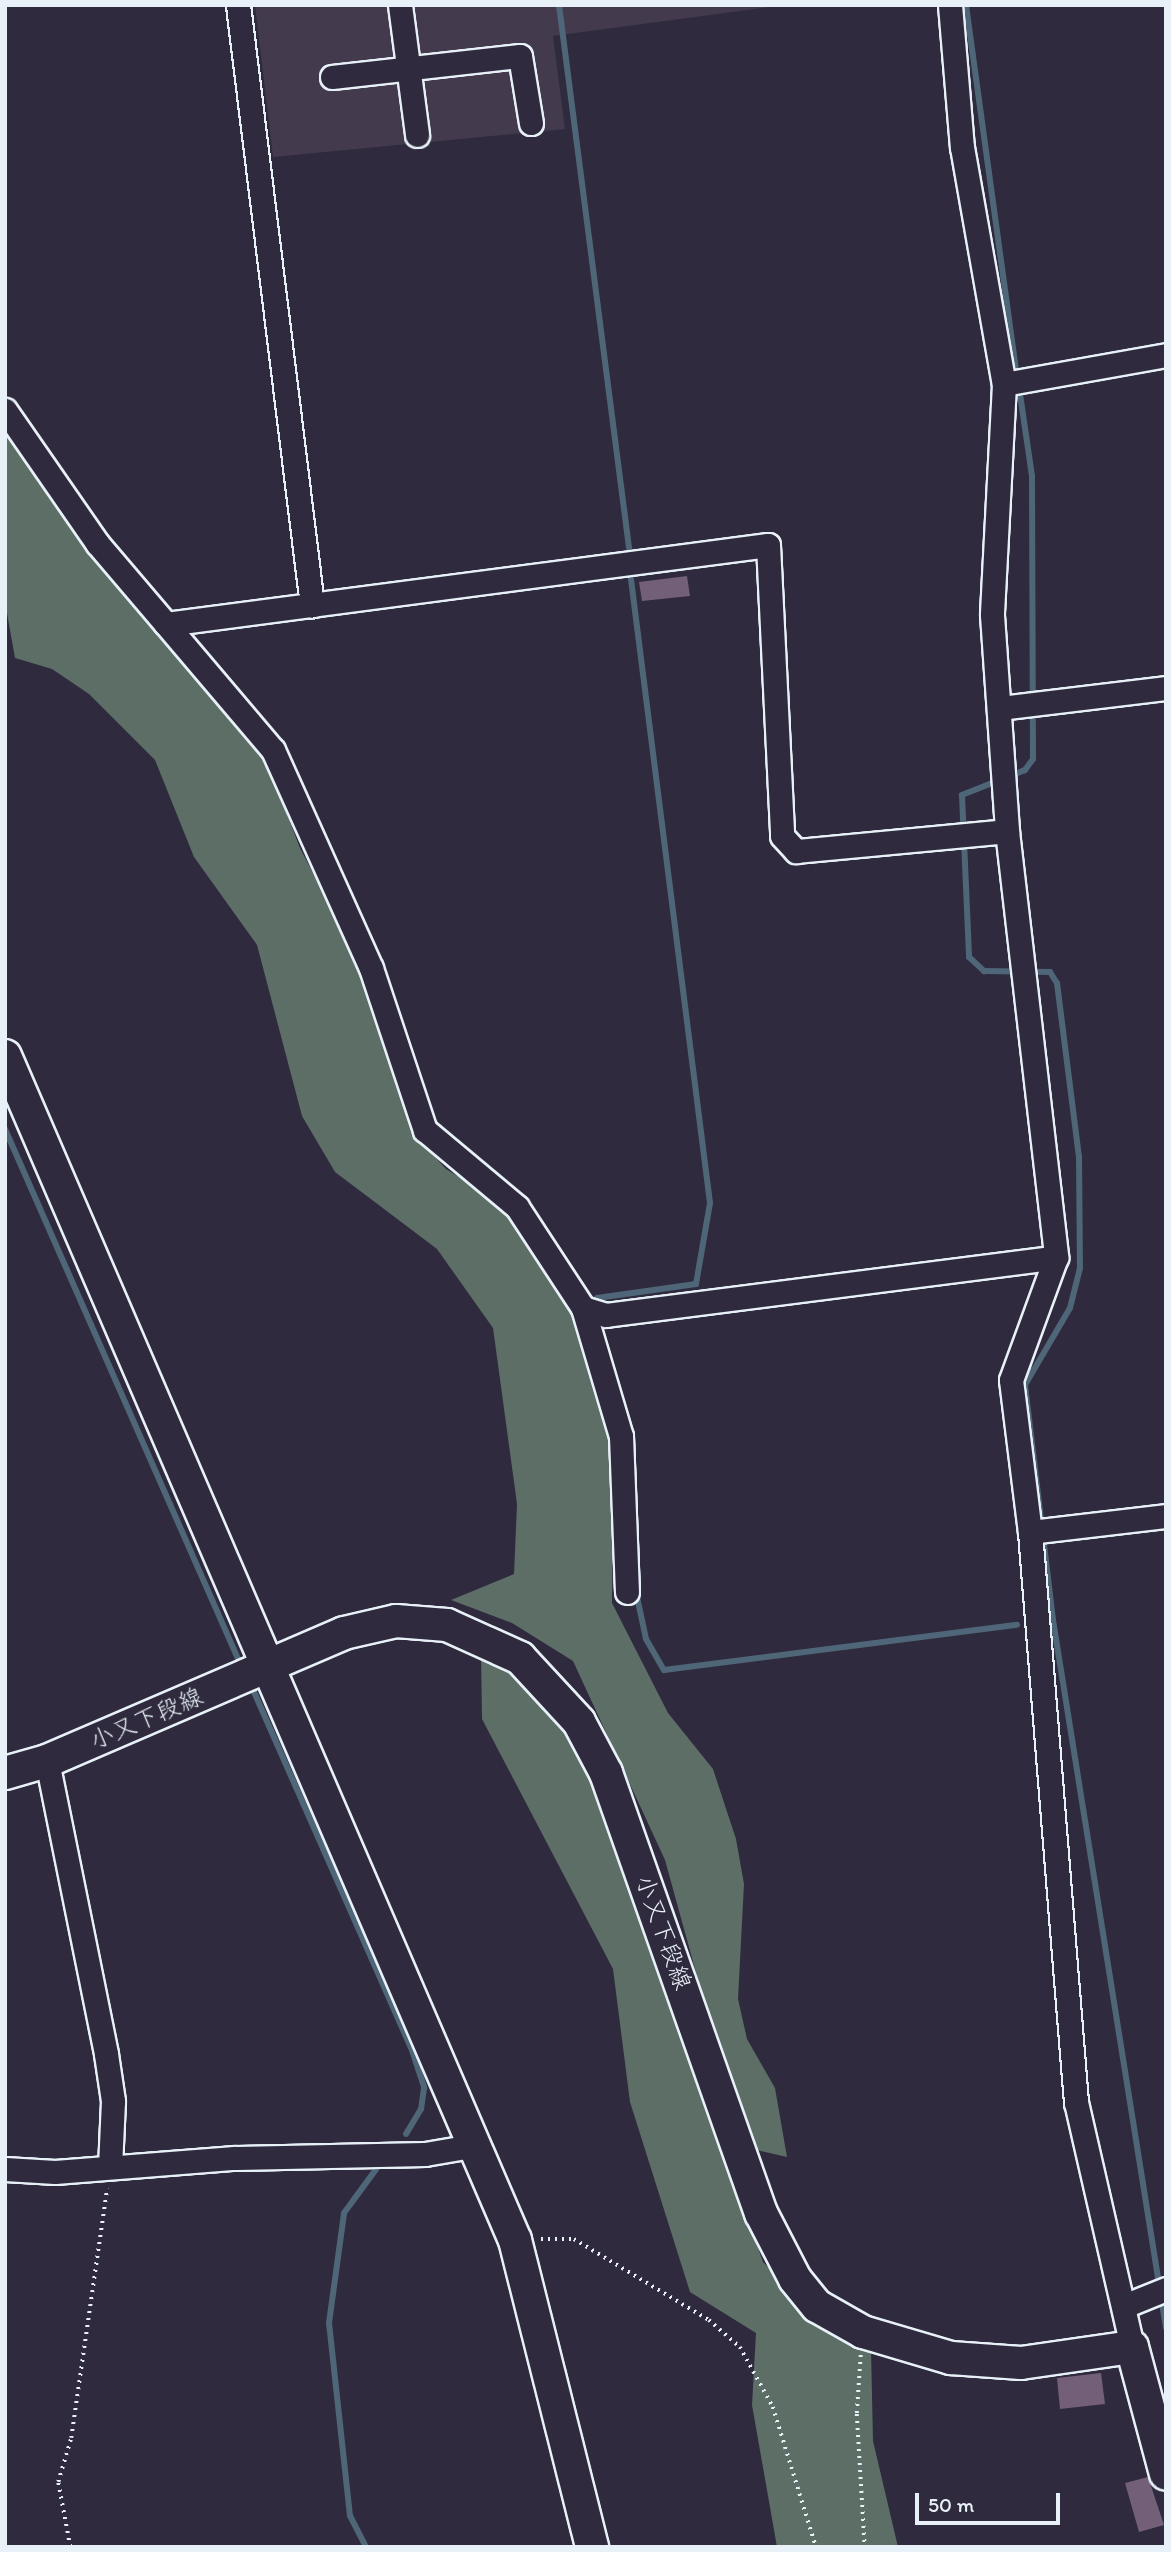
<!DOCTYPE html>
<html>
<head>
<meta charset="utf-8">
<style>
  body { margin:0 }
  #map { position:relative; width:1171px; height:2552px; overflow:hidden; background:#2f2a3d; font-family:Itim,"Klee One",sans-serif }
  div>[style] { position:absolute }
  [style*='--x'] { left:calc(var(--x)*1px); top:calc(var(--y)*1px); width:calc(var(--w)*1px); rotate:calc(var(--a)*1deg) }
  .built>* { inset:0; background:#433a4e }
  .green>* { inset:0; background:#5c6e66 }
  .stream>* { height:6px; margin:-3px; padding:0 3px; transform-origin:3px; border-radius:3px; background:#4e6678 }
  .building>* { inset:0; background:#735f77 }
  .path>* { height:3.5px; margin-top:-1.75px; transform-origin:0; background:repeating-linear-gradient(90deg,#e8f1f8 0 2px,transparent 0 7px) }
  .roads { filter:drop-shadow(2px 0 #e8f1f8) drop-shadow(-2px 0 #e8f1f8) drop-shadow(0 2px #e8f1f8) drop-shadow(0 -2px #e8f1f8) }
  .street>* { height:23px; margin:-11.5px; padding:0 11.5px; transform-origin:11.5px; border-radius:11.5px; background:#2f2a3d }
  .secondary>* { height:32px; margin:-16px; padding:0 16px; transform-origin:16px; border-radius:16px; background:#2f2a3d }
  span { translate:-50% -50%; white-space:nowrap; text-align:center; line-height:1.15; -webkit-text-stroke:5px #2f2a3d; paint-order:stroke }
  .street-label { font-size:24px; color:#e8f1f8 }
  .frame { position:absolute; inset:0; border:7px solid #e8f1f8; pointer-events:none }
  .scale { position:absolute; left:915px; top:2493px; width:145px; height:32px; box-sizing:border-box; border:4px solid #e8f1f8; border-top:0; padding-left:9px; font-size:21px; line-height:24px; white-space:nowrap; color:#e8f1f8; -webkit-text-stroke:5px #2f2a3d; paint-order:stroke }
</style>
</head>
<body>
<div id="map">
  <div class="built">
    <div style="clip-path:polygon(255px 5px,784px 5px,553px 36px,565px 129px,273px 157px)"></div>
  </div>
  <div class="green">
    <div style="clip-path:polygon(5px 425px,110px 577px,266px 760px,300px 848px,368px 979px,414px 1134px,446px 1169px,497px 1200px,578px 1321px,614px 1441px,612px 1603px,668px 1713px,713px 1769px,736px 1839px,744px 1884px,738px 1999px,747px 2039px,775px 2088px,787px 2157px,744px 2147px,665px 1860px,573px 1661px,512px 1623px,451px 1600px,514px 1574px,517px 1504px,493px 1328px,437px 1249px,335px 1172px,302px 1116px,257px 945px,194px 857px,155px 760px,89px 694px,52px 669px,15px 658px,5px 602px)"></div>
    <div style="clip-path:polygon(481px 1655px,522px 1672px,554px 1707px,591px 1770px,763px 2262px,817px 2318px,871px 2349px,873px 2441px,898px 2547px,777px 2547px,752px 2405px,756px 2333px,690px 2292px,630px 2102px,613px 1969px,482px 1719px)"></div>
  </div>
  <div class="stream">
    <div style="--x:559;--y:5;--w:547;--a:82.65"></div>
    <div style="--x:966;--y:5;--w:374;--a:82.2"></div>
    <div style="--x:1019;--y:387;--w:90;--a:81.7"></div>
    <div style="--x:1032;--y:476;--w:283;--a:89.8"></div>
    <div style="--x:1033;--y:759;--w:14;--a:126"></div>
    <div style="--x:1025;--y:770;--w:68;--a:158.4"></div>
    <div style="--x:962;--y:795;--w:162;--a:87.5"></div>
    <div style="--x:969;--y:957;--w:21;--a:43"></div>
    <div style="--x:984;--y:971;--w:66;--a:0.9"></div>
    <div style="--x:1050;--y:972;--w:13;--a:58"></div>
    <div style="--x:1057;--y:983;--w:174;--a:82.8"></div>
    <div style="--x:1079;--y:1156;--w:112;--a:89.5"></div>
    <div style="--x:1080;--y:1268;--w:41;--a:104"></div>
    <div style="--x:1070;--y:1308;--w:89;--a:120.3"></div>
    <div style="--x:1025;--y:1385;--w:237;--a:83.2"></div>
    <div style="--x:1053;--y:1620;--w:717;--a:80.93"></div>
    <div style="--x:5;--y:1129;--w:581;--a:66.26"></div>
    <div style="--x:597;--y:1298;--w:100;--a:-8"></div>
    <div style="--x:696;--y:1284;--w:82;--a:-80.2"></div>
    <div style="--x:710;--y:1203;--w:629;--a:-97.22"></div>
    <div style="--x:636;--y:1592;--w:48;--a:78"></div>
    <div style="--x:646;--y:1639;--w:36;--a:60"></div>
    <div style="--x:664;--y:1670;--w:356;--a:-7.3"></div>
    <div style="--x:254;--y:1692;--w:391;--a:66.2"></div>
    <div style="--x:412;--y:2050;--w:40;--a:72"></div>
    <div style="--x:424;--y:2088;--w:21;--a:98"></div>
    <div style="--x:421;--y:2109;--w:29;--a:121"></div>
    <div style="--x:366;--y:2547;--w:35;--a:-117"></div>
    <div style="--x:350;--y:2516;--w:194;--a:-96.2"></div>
    <div style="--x:329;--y:2323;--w:111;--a:-82.2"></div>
    <div style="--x:344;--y:2213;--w:64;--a:-53.8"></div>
  </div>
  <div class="building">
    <div style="clip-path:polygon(687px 576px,690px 596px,642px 601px,639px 582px)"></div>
    <div style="clip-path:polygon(1101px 2373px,1105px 2404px,1060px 2409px,1057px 2378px)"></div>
    <div style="clip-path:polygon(1148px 2477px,1164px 2525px,1139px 2532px,1125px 2483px)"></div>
  </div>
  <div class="path">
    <div style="--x:541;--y:2239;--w:33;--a:0"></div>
    <div style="--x:574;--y:2239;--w:157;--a:31"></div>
    <div style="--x:709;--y:2320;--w:41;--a:41.1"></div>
    <div style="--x:740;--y:2347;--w:68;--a:61.2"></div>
    <div style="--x:773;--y:2407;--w:146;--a:72.9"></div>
    <div style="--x:861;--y:2355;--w:59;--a:93.9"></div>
    <div style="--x:857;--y:2414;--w:133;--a:86.6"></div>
    <div style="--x:70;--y:2547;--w:66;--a:-100.5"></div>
    <div style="--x:58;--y:2482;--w:46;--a:-73.5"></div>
    <div style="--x:71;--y:2438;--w:252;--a:-81.8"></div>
  </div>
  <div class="roads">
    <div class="street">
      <div style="--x:238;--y:5;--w:605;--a:82.97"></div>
      <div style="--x:400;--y:5;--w:131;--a:82.5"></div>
      <div style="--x:950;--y:5;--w:143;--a:85.2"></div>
      <div style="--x:962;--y:147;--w:241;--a:80"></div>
      <div style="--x:1004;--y:384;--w:231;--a:93"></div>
      <div style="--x:992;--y:615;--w:217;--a:86"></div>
      <div style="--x:1007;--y:831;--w:429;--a:83.4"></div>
      <div style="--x:1056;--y:1257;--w:131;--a:110.1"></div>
      <div style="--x:1011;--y:1380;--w:153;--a:82.9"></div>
      <div style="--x:1030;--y:1532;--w:572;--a:85.39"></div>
      <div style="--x:1076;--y:2102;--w:251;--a:77.1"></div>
      <div style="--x:332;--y:77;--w:189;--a:-6.4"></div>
      <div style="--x:520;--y:56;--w:68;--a:80.7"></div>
      <div style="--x:1004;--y:384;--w:165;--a:-10.1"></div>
      <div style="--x:5;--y:410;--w:162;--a:55.3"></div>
      <div style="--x:97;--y:543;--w:106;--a:49.6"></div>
      <div style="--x:166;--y:624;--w:607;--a:-7.48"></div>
      <div style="--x:768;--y:545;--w:291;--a:87.2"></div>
      <div style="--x:782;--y:836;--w:21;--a:47"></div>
      <div style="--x:796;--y:851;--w:212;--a:-5.4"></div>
      <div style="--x:166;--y:624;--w:165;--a:49.7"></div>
      <div style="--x:273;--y:750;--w:239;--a:65.8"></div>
      <div style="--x:371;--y:968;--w:171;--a:71.6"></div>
      <div style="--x:425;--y:1130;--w:120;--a:39.9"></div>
      <div style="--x:517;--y:1207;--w:121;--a:56.8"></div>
      <div style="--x:583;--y:1308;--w:24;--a:17"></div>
      <div style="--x:606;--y:1315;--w:454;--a:-7.3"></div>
      <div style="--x:1000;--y:708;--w:167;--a:-6.9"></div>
      <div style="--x:583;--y:1308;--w:134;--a:73.5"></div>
      <div style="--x:621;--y:1436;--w:156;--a:87.8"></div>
      <div style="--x:1030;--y:1532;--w:137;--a:-6.7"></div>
      <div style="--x:47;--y:1761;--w:299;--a:78.6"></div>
      <div style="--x:106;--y:2054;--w:48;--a:81.5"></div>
      <div style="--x:113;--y:2101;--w:65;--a:92.6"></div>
      <div style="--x:5;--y:2169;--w:50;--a:3.4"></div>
      <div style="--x:55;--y:2172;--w:180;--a:-4.5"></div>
      <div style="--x:234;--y:2158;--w:191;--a:-1.2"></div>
      <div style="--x:425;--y:2154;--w:53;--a:-9.8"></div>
      <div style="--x:1124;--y:2306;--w:45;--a:-22"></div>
    </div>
    <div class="secondary">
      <div style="--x:5;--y:1056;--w:1289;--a:66.7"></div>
      <div style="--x:515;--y:2240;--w:317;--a:75.9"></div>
      <div style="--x:5;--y:1773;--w:44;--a:-15.9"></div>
      <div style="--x:47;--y:1761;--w:323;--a:-23.3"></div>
      <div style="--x:344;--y:1633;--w:53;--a:-13"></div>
      <div style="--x:396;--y:1621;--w:51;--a:4.5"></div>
      <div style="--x:447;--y:1625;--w:80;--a:24.3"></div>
      <div style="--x:520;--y:1658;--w:87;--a:47.3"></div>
      <div style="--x:579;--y:1722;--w:58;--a:62.1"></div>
      <div style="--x:606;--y:1773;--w:467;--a:70.6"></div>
      <div style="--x:761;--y:2213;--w:74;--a:62.7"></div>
      <div style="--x:795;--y:2279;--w:35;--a:51"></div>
      <div style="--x:817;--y:2306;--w:53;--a:29.5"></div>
      <div style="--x:863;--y:2332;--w:92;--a:16.5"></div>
      <div style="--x:951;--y:2358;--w:70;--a:4.1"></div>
      <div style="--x:1021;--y:2363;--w:112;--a:-8.2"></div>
      <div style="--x:1132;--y:2347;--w:131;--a:75"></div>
    </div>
  </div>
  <div class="street-label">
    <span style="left:146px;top:1718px;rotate:-23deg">小又下段線</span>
    <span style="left:664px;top:1932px;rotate:70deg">小又下段線</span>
  </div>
  <div class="frame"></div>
  <div class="scale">50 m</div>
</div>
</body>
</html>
